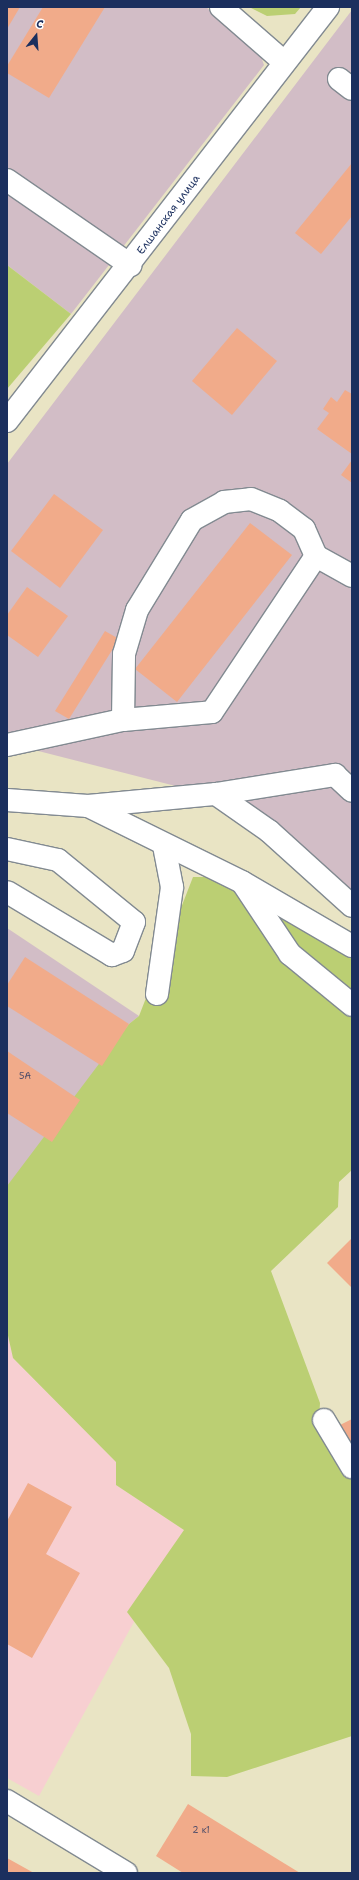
<!DOCTYPE html>
<html>
<head>
<meta charset="utf-8">
<style>
  body { margin:0 }
  #map { position:relative; width:359px; height:1880px; overflow:hidden; background:#e9e4c4; font-family:"Shantell Sans",sans-serif }
  div>[style] { position:absolute }
  [style*='--x'] { left:calc(var(--x)*1px); top:calc(var(--y)*1px); width:calc(var(--w)*1px); rotate:calc(var(--a)*1deg) }
  .built>* { inset:0; background:#f7cfd1 }
  .industrial>* { inset:0; background:#d2bdc6 }
  .green>* { inset:0; background:#bbcf73 }
  .building>* { inset:0; background:#f1ab8a }
  .roads { filter:drop-shadow(1px 0 #828a91) drop-shadow(-1px 0 #828a91) drop-shadow(0 1px #828a91) drop-shadow(0 -1px #828a91) }
  .minor>* { height:22px; margin:-11px; padding:0 11px; transform-origin:11px; border-radius:11px; background:#fff }
  span { translate:-50% -50%; white-space:nowrap; text-align:center; line-height:1.15; -webkit-text-stroke:4px #fff; paint-order:stroke }
  .number-label { font-size:9px; color:#504e69 }
  .number-label span { -webkit-text-stroke-width:0 }
  .street-label { font-size:11px; color:#1b2f5e }
  .frame { position:absolute; inset:0; border:8px solid #1b2f5e; pointer-events:none }
  .north { position:absolute; left:16px; top:16px; width:40px; height:40px; -webkit-text-stroke:3px #fff; paint-order:stroke; rotate:17deg; font-size:11px; font-weight:700; line-height:16px; text-align:center; color:#1b2f5e }
  .north::after { content:''; display:block; margin:auto; width:14px; height:18px; background:#1b2f5e; clip-path:polygon(50% 0,100% 100%,50% 72%,0 100%) }
</style>
</head>
<body>
<div id="map">
  <div class="built">
    <div style="clip-path:polygon(7px 1331px,13px 1358px,116px 1462px,116px 1485px,184px 1530px,39px 1796px,7px 1778px)"></div>
  </div>
  <div class="industrial">
    <div style="clip-path:polygon(7px 7px,206px 7px,260px 54px,264px 65px,71px 314px,7px 265px)"></div>
    <div style="clip-path:polygon(352px 10px,352px 898px,250px 805px,7px 743px,7px 464px)"></div>
    <div style="clip-path:polygon(7px 928px,139px 1016px,129px 1024px,7px 1197px)"></div>
  </div>
  <div class="green">
    <div style="clip-path:polygon(249px 7px,301px 7px,295px 14px,267px 16px)"></div>
    <div style="clip-path:polygon(7px 265px,71px 314px,7px 389px)"></div>
    <div style="clip-path:polygon(193px 877px,210px 877px,352px 957px,352px 1170px,339px 1182px,338px 1207px,271px 1271px,320px 1403px,319px 1420px,352px 1478px,352px 1736px,227px 1777px,191px 1776px,191px 1734px,169px 1668px,127px 1612px,184px 1530px,116px 1485px,116px 1462px,13px 1358px,7px 1331px,7px 1186px,129px 1024px,139px 1016px)"></div>
  </div>
  <div class="building">
    <div style="clip-path:polygon(7px 7px,20px 7px,7px 29px)"></div>
    <div style="clip-path:polygon(43px 7px,105px 7px,49px 98px,7px 73px,7px 66px)"></div>
    <div style="clip-path:polygon(352px 163px,352px 216px,321px 254px,295px 233px)"></div>
    <div style="clip-path:polygon(237px 328px,277px 361px,232px 415px,192px 381px)"></div>
    <div style="clip-path:polygon(345px 390px,352px 394px,352px 454px,317px 429px,329px 413px,323px 409px,331px 397px,337px 402px)"></div>
    <div style="clip-path:polygon(352px 460px,352px 483px,341px 475px)"></div>
    <div style="clip-path:polygon(54px 494px,103px 530px,60px 588px,11px 551px)"></div>
    <div style="clip-path:polygon(250px 523px,292px 555px,177px 702px,135px 669px)"></div>
    <div style="clip-path:polygon(27px 587px,68px 616px,38px 657px,7px 635px,7px 615px)"></div>
    <div style="clip-path:polygon(105px 631px,119px 639px,69px 719px,55px 711px)"></div>
    <div style="clip-path:polygon(25px 957px,129px 1024px,102px 1066px,7px 1006px,7px 985px)"></div>
    <div style="clip-path:polygon(7px 1051px,80px 1100px,52px 1142px,7px 1113px)"></div>
    <div style="clip-path:polygon(352px 1238px,352px 1286px,351px 1287px,327px 1263px)"></div>
    <div style="clip-path:polygon(352px 1419px,352px 1452px,338px 1426px)"></div>
    <div style="clip-path:polygon(28px 1483px,72px 1507px,46px 1554px,80px 1573px,32px 1658px,7px 1644px,7px 1521px)"></div>
    <div style="clip-path:polygon(188px 1804px,300px 1873px,183px 1873px,156px 1856px)"></div>
    <div style="clip-path:polygon(7px 1858px,34px 1873px,7px 1873px)"></div>
  </div>
  <div class="roads">
    <div class="minor">
      <div style="--x:221;--y:7;--w:84;--a:41.1"></div>
      <div style="--x:339;--y:79;--w:16;--a:38"></div>
      <div style="--x:7;--y:180;--w:150;--a:34.6"></div>
      <div style="--x:7;--y:421;--w:524;--a:-52.21"></div>
      <div style="--x:123;--y:720;--w:66;--a:-89.1"></div>
      <div style="--x:124;--y:654;--w:46;--a:-73.5"></div>
      <div style="--x:137;--y:610;--w:105;--a:-58.6"></div>
      <div style="--x:192;--y:520;--w:37;--a:-29"></div>
      <div style="--x:224;--y:502;--w:27;--a:-6"></div>
      <div style="--x:251;--y:499;--w:31;--a:22"></div>
      <div style="--x:280;--y:511;--w:30;--a:37"></div>
      <div style="--x:304;--y:529;--w:30;--a:66"></div>
      <div style="--x:7;--y:745;--w:119;--a:-12.2"></div>
      <div style="--x:123;--y:720;--w:89;--a:-5.1"></div>
      <div style="--x:212;--y:712;--w:187;--a:-56.3"></div>
      <div style="--x:316;--y:556;--w:41;--a:29.1"></div>
      <div style="--x:216;--y:794;--w:65;--a:34.9"></div>
      <div style="--x:269;--y:831;--w:112;--a:42.1"></div>
      <div style="--x:7;--y:800;--w:81;--a:4.2"></div>
      <div style="--x:88;--y:806;--w:172;--a:26.3"></div>
      <div style="--x:242;--y:882;--w:127;--a:30.2"></div>
      <div style="--x:88;--y:806;--w:129;--a:-5.4"></div>
      <div style="--x:216;--y:794;--w:121;--a:-9.1"></div>
      <div style="--x:335;--y:775;--w:23;--a:43"></div>
      <div style="--x:7;--y:849;--w:52;--a:12.2"></div>
      <div style="--x:58;--y:860;--w:98;--a:39.2"></div>
      <div style="--x:134;--y:922;--w:31;--a:111"></div>
      <div style="--x:123;--y:951;--w:12;--a:160"></div>
      <div style="--x:112;--y:955;--w:122;--a:-149"></div>
      <div style="--x:244;--y:885;--w:83;--a:56.3"></div>
      <div style="--x:290;--y:954;--w:80;--a:39.4"></div>
      <div style="--x:157;--y:994;--w:108;--a:-82"></div>
      <div style="--x:172;--y:887;--w:42;--a:-101"></div>
      <div style="--x:324;--y:1420;--w:55;--a:59.2"></div>
      <div style="--x:7;--y:1801;--w:139;--a:31.2"></div>
    </div>
  </div>
  <div class="number-label">
    <span style="left:25px;top:1076px">5А</span>
    <span style="left:201px;top:1830px">2 к1</span>
  </div>
  <div class="street-label">
    <span style="left:169px;top:215px;rotate:-53deg">Елшанская улица</span>
  </div>
  <div class="frame"></div>
  <div class="north">С</div>
</div>
</body>
</html>
